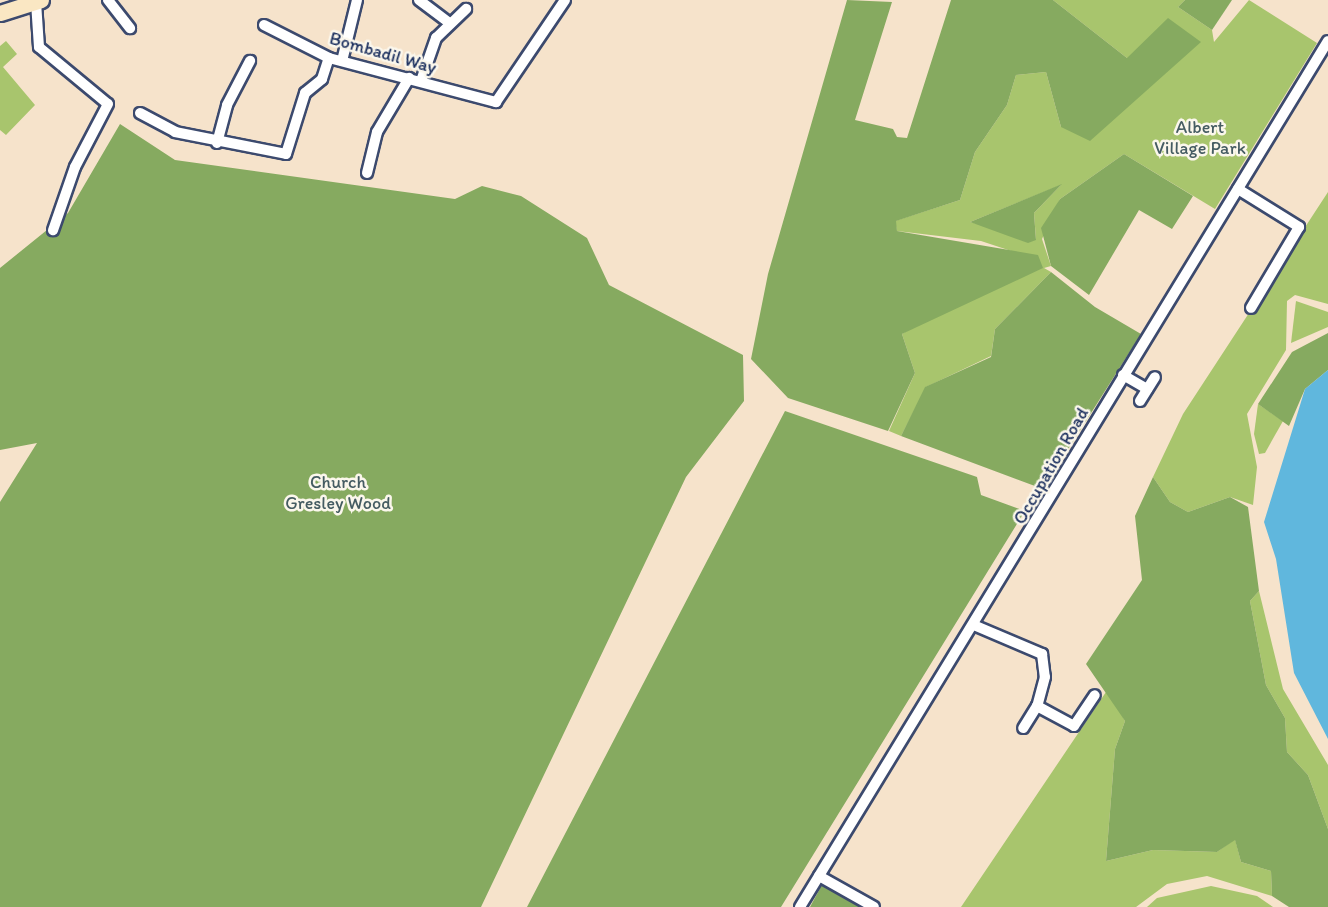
<!DOCTYPE html>
<html>
<head>
<meta charset="utf-8">
<style>
  body { margin:0 }
  #map { position:relative; width:1328px; height:907px; overflow:hidden; background:#f6e3cb; font-family:Itim,sans-serif }
  div>[style] { position:absolute }
  [style*='--x'] { left:calc(var(--x)*1px); top:calc(var(--y)*1px); width:calc(var(--w)*1px); rotate:calc(var(--a)*1deg) }
  .green>* { inset:0; background:#a8c56d }
  .forest>* { inset:0; background:#86aa60 }
  .water>* { inset:0; background:#60b7dd }
  .roads { filter:drop-shadow(2px 0 #3c4a6e) drop-shadow(-2px 0 #3c4a6e) drop-shadow(0 2px #3c4a6e) drop-shadow(0 -2px #3c4a6e) }
  .street>* { height:10px; margin:-5px; padding:0 5px; transform-origin:5px; border-radius:5px; background:#fff }
  .secondary>* { height:15px; margin:-7.5px; padding:0 7.5px; transform-origin:7.5px; border-radius:7.5px; background:#fae7c3 }
  span { translate:-50% -50%; white-space:nowrap; text-align:center; line-height:1.15; -webkit-text-stroke:5px #fbf7ec; paint-order:stroke }
  .street-label { font-size:18px; color:#1b2f5e }
  .park-label { font-size:18px; color:#455c62 }
</style>
</head>
<body>
<div id="map">
  <div class="green">
    <div style="clip-path:polygon(evenodd,1053px 0,1185px 0,1178px 7px,1212px 30px,1214px 42px,1249px 0,1317px 43px,1215px 209px,1124px 154px,1060px 199px,1042px 239px,1051px 266px,1044px 268px,1051px 272px,995px 329px,991px 356px,926px 387px,901px 436px,889px 431px,915px 373px,902px 334px,1029px 257px,981px 241px,897px 231px,895px 221px,960px 200px,975px 152px,1007px 105px,1016px 75px,1046px 72px,1061px 127px,1127px 58px,1053px 0,1061px 185px,1034px 213px,1036px 239px,970px 222px,1061px 185px)"></div>
    <div style="clip-path:polygon(6px 41px,17px 54px,3px 67px,35px 105px,6px 135px,0 130px,0 46px)"></div>
    <div style="clip-path:polygon(1328px 192px,1328px 304px,1295px 295px,1287px 301px,1286px 350px,1247px 414px,1257px 467px,1253px 505px,1230px 497px,1188px 512px,1170px 502px,1153px 477px,1183px 414px)"></div>
    <div style="clip-path:polygon(1296px 301px,1328px 312px,1328px 327px,1291px 343px)"></div>
    <div style="clip-path:polygon(1258px 404px,1283px 421px,1265px 453px,1259px 454px,1254px 434px)"></div>
    <div style="clip-path:polygon(1259px 591px,1283px 689px,1328px 765px,1328px 829px,1308px 775px,1287px 752px,1285px 718px,1266px 685px,1250px 601px)"></div>
    <div style="clip-path:polygon(1108px 689px,1125px 721px,1115px 749px,1106px 861px,1153px 850px,1217px 852px,1235px 839px,1241px 862px,1271px 871px,1272px 896px,1207px 876px,1167px 884px,1136px 907px,961px 907px)"></div>
    <div style="clip-path:polygon(1211px 886px,1257px 896px,1273px 907px,1147px 907px,1157px 898px)"></div>
  </div>
  <div class="forest">
    <div style="clip-path:polygon(847px 0,892px 2px,855px 120px,893px 129px,897px 137px,907px 138px,951px 0,1053px 0,1127px 58px,1168px 18px,1201px 42px,1090px 141px,1061px 127px,1046px 72px,1016px 75px,1007px 105px,975px 152px,960px 200px,896px 221px,897px 231px,1038px 255px,1043px 268px,902px 334px,915px 373px,888px 431px,788px 398px,751px 359px,768px 274px)"></div>
    <div style="clip-path:polygon(1185px 0,1232px 0,1212px 30px,1178px 7px)"></div>
    <div style="clip-path:polygon(120px 124px,175px 160px,455px 199px,482px 186px,521px 196px,587px 238px,609px 285px,743px 355px,744px 401px,686px 477px,481px 907px,0 907px,0 502px,37px 443px,0 450px,0 268px,68px 213px)"></div>
    <div style="clip-path:polygon(1124px 154px,1193px 196px,1172px 229px,1139px 210px,1089px 295px,1051px 266px,1041px 228px,1060px 199px)"></div>
    <div style="clip-path:polygon(1062px 184px,1034px 213px,1036px 240px,1028px 243px,970px 222px)"></div>
    <div style="clip-path:polygon(1051px 272px,1095px 307px,1141px 334px,1043px 489px,901px 436px,925px 387px,991px 357px,995px 329px)"></div>
    <div style="clip-path:polygon(1328px 333px,1328px 370px,1305px 389px,1289px 426px,1258px 404px,1292px 352px)"></div>
    <div style="clip-path:polygon(785px 411px,977px 477px,981px 495px,1025px 511px,781px 907px,527px 907px)"></div>
    <div style="clip-path:polygon(1153px 477px,1170px 502px,1188px 512px,1230px 497px,1248px 507px,1259px 591px,1250px 601px,1266px 685px,1285px 718px,1287px 752px,1308px 775px,1328px 829px,1328px 907px,1289px 907px,1272px 896px,1271px 871px,1241px 862px,1235px 840px,1217px 852px,1153px 850px,1106px 861px,1115px 749px,1125px 721px,1086px 664px,1142px 580px,1135px 516px)"></div>
    <div style="clip-path:polygon(824px 881px,870px 907px,810px 907px)"></div>
  </div>
  <div class="water">
    <div style="clip-path:polygon(1328px 370px,1328px 739px,1294px 673px,1276px 559px,1264px 522px,1305px 389px)"></div>
  </div>
  <div class="roads">
    <div class="street">
      <div style="--x:108;--y:0;--w:36;--a:52"></div>
      <div style="--x:419;--y:0;--w:38;--a:37"></div>
      <div style="--x:36;--y:2;--w:45;--a:86.2"></div>
      <div style="--x:39;--y:47;--w:89;--a:39.6"></div>
      <div style="--x:108;--y:104;--w:71;--a:117.6"></div>
      <div style="--x:75;--y:167;--w:67;--a:109.2"></div>
      <div style="--x:264;--y:25;--w:73;--a:26.9"></div>
      <div style="--x:329;--y:58;--w:173;--a:14.8"></div>
      <div style="--x:496;--y:102;--w:123;--a:-55.9"></div>
      <div style="--x:342;--y:61;--w:63;--a:-76.2"></div>
      <div style="--x:421;--y:81;--w:46;--a:-70.8"></div>
      <div style="--x:436;--y:38;--w:42;--a:-44"></div>
      <div style="--x:140;--y:113;--w:40;--a:28"></div>
      <div style="--x:175;--y:132;--w:113;--a:11.2"></div>
      <div style="--x:286;--y:154;--w:64;--a:-72.7"></div>
      <div style="--x:305;--y:93;--w:22;--a:-39"></div>
      <div style="--x:322;--y:79;--w:22;--a:-72"></div>
      <div style="--x:217;--y:143;--w:39;--a:-75"></div>
      <div style="--x:227;--y:105;--w:50;--a:-62.4"></div>
      <div style="--x:367;--y:173;--w:42;--a:-76.3"></div>
      <div style="--x:377;--y:132;--w:63;--a:-59.3"></div>
      <div style="--x:1238;--y:189;--w:72;--a:31.9"></div>
      <div style="--x:1299;--y:227;--w:94;--a:120.7"></div>
      <div style="--x:1123;--y:375;--w:28;--a:30"></div>
      <div style="--x:1140;--y:401;--w:28;--a:-58"></div>
      <div style="--x:976;--y:626;--w:72;--a:23"></div>
      <div style="--x:1042;--y:654;--w:23;--a:83"></div>
      <div style="--x:1045;--y:677;--w:30;--a:105"></div>
      <div style="--x:1037;--y:706;--w:26;--a:122"></div>
      <div style="--x:1037;--y:706;--w:42;--a:28.4"></div>
      <div style="--x:1074;--y:726;--w:37;--a:-56"></div>
      <div style="--x:819;--y:876;--w:63;--a:29.4"></div>
      <div style="--x:800;--y:907;--w:1014;--a:-58.63"></div>
    </div>
    <div class="secondary">
      <div style="--x:0;--y:13;--w:43;--a:-17.6"></div>
    </div>
  </div>
  <div class="street-label">
    <span style="left:383px;top:53px;rotate:16deg">Bombadil Way</span>
    <span style="left:1051px;top:466px;rotate:-60deg">Occupation Road</span>
  </div>
  <div class="park-label">
    <span style="left:1200px;top:138px">Albert<br>Village Park</span>
    <span style="left:338px;top:493px">Church<br>Gresley Wood</span>
  </div>
</div>
</body>
</html>
